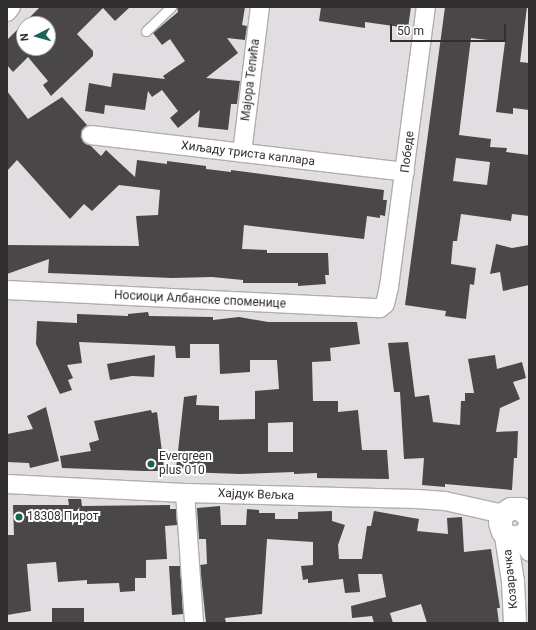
<!DOCTYPE html>
<html>
<head>
<meta charset="utf-8">
<style>
  body { margin:0 }
  #map { position:relative; width:536px; height:630px; overflow:hidden; background:#e1dde0; font-family:Roboto,sans-serif }
  div>[style] { position:absolute }
  [style*='--x'] { left:calc(var(--x)*1px); top:calc(var(--y)*1px); width:calc(var(--w)*1px); rotate:calc(var(--a)*1deg) }
  .building>* { inset:0; background:#4a4749 }
  .roads { filter:drop-shadow(1px 0 #b1adb0) drop-shadow(-1px 0 #b1adb0) drop-shadow(0 1px #b1adb0) drop-shadow(0 -1px #b1adb0) }
  .service>* { height:9px; margin:-4.5px; padding:0 4.5px; transform-origin:4.5px; border-radius:4.5px; background:#fff }
  .minor>* { height:18px; margin:-9px; padding:0 9px; transform-origin:9px; border-radius:9px; background:#fff }
  .tertiary>* { height:22px; margin:-11px; padding:0 11px; transform-origin:11px; border-radius:11px; background:#fff }
  .dots>* { width:11px; height:11px; translate:-50% -50%; box-sizing:border-box; border:2px solid #fff; border-radius:50% }
  span { translate:-50% -50%; white-space:nowrap; text-align:center; line-height:1.15; -webkit-text-stroke:4px #fff; paint-order:stroke }
  .street-label { font-size:12px; color:#312f30 }
  .poi-label { font-size:12px; color:#312f30 }
  .left { translate:0 -50%; text-align:left }
  .frame { position:absolute; inset:0; border:8px solid #312f30; pointer-events:none }
  .north { position:absolute; left:16px; top:16px; width:40px; height:40px; box-sizing:border-box; background:#fff; border:1px solid #adacac; border-radius:50%; rotate:264deg; font-size:11px; font-weight:700; line-height:16px; text-align:center; color:#312f30 }
  .north::after { content:''; display:block; margin:auto; width:14px; height:18px; background:#1d6355; clip-path:polygon(50% 0,100% 100%,50% 72%,0 100%) }
  .scale { position:absolute; left:390px; top:24px; width:116px; height:18px; box-sizing:border-box; border:2px solid #312f30; border-top:0; padding-left:5px; font-size:12px; line-height:14px; white-space:nowrap; color:#312f30; -webkit-text-stroke:3px #fff; paint-order:stroke }
</style>
</head>
<body>
<div id="map">
  <div class="building">
    <div style="clip-path:polygon(evenodd,40px 7px,130px 7px,115px 21px,103px 8px,77px 34px,93px 51px,93px 56px,51px 96px,43px 85px,48px 81px,28px 57px,13px 72px,7px 65px,7px 40px,40px 7px,24px 24px,48px 24px,48px 48px,24px 48px,24px 24px)"></div>
    <div style="clip-path:polygon(177px 7px,245px 7px,242px 25px,247px 26px,245px 40px,227px 38px,238px 53px,206px 78px,240px 81px,237px 104px,231px 104px,228px 130px,198px 127px,200px 110px,178px 128px,170px 118px,178px 111px,162px 90px,152px 97px,148px 91px,145px 110px,105px 105px,104px 114px,85px 111px,89px 83px,111px 87px,113px 73px,165px 79px,163px 76px,185px 61px,170px 39px,162px 45px,153px 33px,178px 12px)"></div>
    <div style="clip-path:polygon(321px 7px,411px 7px,408px 28px,365px 22px,365px 28px,319px 21px)"></div>
    <div style="clip-path:polygon(evenodd,445px 7px,527px 7px,520px 62px,529px 63px,529px 110px,513px 108px,513px 114px,496px 112px,505px 42px,471px 38px,459px 135px,491px 139px,490px 147px,507px 148px,506px 152px,529px 155px,529px 216px,512px 214px,511px 221px,461px 214px,457px 241px,453px 241px,451px 264px,476px 268px,474px 285px,470px 284px,466px 319px,445px 316px,446px 311px,405px 305px,445px 7px,456px 158px,490px 162px,487px 185px,453px 181px,456px 158px)"></div>
    <div style="clip-path:polygon(7px 91px,28px 119px,62px 97px,87px 125px,81px 133px,84px 143px,91px 146px,101px 156px,106px 150px,135px 177px,137px 160px,167px 164px,167px 161px,206px 166px,206px 169px,231px 172px,231px 170px,384px 190px,383px 200px,387px 200px,385px 216px,380px 215px,380px 218px,367px 216px,364px 239px,244px 225px,242px 249px,267px 250px,267px 253px,328px 253px,329px 275px,325px 275px,326px 284px,298px 286px,298px 283px,243px 283px,243px 280px,212px 277px,172px 278px,48px 273px,49px 259px,7px 274px,7px 245px,139px 246px,136px 216px,158px 215px,160px 190px,119px 185px,92px 211px,84px 204px,70px 219px,17px 160px,7px 171px)"></div>
    <div style="clip-path:polygon(496px 244px,512px 248px,529px 245px,529px 285px,503px 291px,500px 272px,490px 274px)"></div>
    <div style="clip-path:polygon(evenodd,148px 312px,149px 316px,213px 317px,213px 320px,239px 317px,268px 322px,357px 322px,360px 344px,330px 348px,331px 361px,312px 362px,313px 401px,338px 401px,338px 412px,358px 410px,362px 450px,387px 450px,389px 479px,317px 478px,317px 473px,294px 474px,294px 472px,239px 474px,185px 472px,186px 469px,176px 469px,184px 397px,197px 395px,196px 405px,219px 406px,219px 420px,255px 419px,255px 391px,279px 389px,277px 360px,250px 360px,250px 372px,220px 374px,219px 344px,190px 344px,190px 358px,176px 358px,175px 346px,79px 342px,82px 363px,67px 365px,73px 378px,68px 380px,72px 390px,60px 394px,36px 344px,37px 321px,77px 323px,77px 314px,128px 316px,128px 314px,148px 312px,293px 422px,293px 452px,268px 452px,268px 423px,293px 422px)"></div>
    <div style="clip-path:polygon(408px 342px,415px 397px,429px 395px,433px 422px,460px 425px,461px 401px,465px 401px,465px 393px,474px 393px,468px 359px,495px 355px,497px 369px,522px 362px,526px 378px,513px 382px,520px 399px,500px 408px,496px 432px,518px 431px,517px 458px,514px 458px,512px 490px,445px 484px,445px 487px,422px 485px,424px 458px,404px 459px,400px 392px,394px 392px,388px 343px)"></div>
    <div style="clip-path:polygon(155px 355px,154px 377px,132px 376px,110px 380px,107px 364px)"></div>
    <div style="clip-path:polygon(46px 407px,59px 461px,30px 468px,29px 463px,7px 462px,7px 434px,33px 429px,27px 416px)"></div>
    <div style="clip-path:polygon(151px 410px,152px 413px,157px 412px,164px 468px,160px 468px,160px 471px,144px 471px,62px 468px,60px 456px,91px 451px,89px 443px,99px 440px,94px 421px)"></div>
    <div style="clip-path:polygon(68px 499px,81px 499px,82px 506px,170px 505px,170px 509px,176px 509px,177px 525px,165px 526px,167px 559px,146px 560px,146px 578px,135px 578px,135px 591px,120px 592px,119px 583px,87px 584px,87px 580px,58px 582px,56px 562px,27px 564px,31px 611px,7px 615px,7px 535px,14px 535px,13px 505px,69px 505px)"></div>
    <div style="clip-path:polygon(220px 506px,221px 525px,246px 525px,247px 509px,259px 510px,259px 513px,275px 513px,275px 519px,298px 519px,298px 512px,332px 511px,332px 521px,345px 525px,338px 545px,339px 559px,362px 559px,367px 526px,371px 526px,374px 511px,419px 519px,417px 531px,448px 534px,447px 518px,462px 517px,464px 552px,491px 549px,500px 608px,497px 608px,499px 623px,427px 623px,421px 604px,390px 613px,393px 623px,374px 623px,372px 616px,352px 618px,351px 606px,386px 597px,382px 574px,358px 574px,360px 592px,345px 593px,343px 579px,308px 583px,308px 579px,303px 580px,301px 566px,313px 565px,313px 542px,267px 539px,262px 614px,225px 618px,226px 623px,206px 623px,200px 565px,207px 564px,206px 539px,199px 539px,197px 508px)"></div>
    <div style="clip-path:polygon(169px 566px,180px 566px,183px 614px,172px 615px)"></div>
    <div style="clip-path:polygon(52px 608px,84px 608px,84px 623px,52px 623px)"></div>
  </div>
  <div class="roads">
    <div class="service">
      <div style="--x:146;--y:31;--w:35;--a:-44"></div>
    </div>
    <div class="minor">
      <div style="--x:7;--y:12;--w:6;--a:-51"></div>
      <div style="--x:91;--y:135;--w:316;--a:6.7"></div>
      <div style="--x:242;--y:153;--w:147;--a:-83"></div>
      <div style="--x:7;--y:290;--w:373;--a:2.8"></div>
      <div style="--x:380;--y:308;--w:6;--a:-39"></div>
      <div style="--x:385;--y:304;--w:17;--a:-77"></div>
      <div style="--x:389;--y:287;--w:282;--a:-82.5"></div>
      <div style="--x:7;--y:484;--w:178;--a:2.9"></div>
      <div style="--x:185;--y:493;--w:232;--a:1.5"></div>
      <div style="--x:417;--y:499;--w:28;--a:4"></div>
      <div style="--x:445;--y:501;--w:59;--a:12.6"></div>
      <div style="--x:185;--y:493;--w:130;--a:86"></div>
      <div style="--x:523;--y:536;--w:17;--a:69"></div>
    </div>
    <div class="tertiary">
      <div style="--x:529;--y:518;--w:12;--a:-132"></div>
      <div style="--x:521;--y:509;--w:10;--a:180"></div>
      <div style="--x:511;--y:509;--w:9;--a:148"></div>
      <div style="--x:503;--y:514;--w:9;--a:108"></div>
      <div style="--x:500;--y:523;--w:9;--a:72"></div>
      <div style="--x:503;--y:532;--w:9;--a:41"></div>
      <div style="--x:510;--y:538;--w:13;--a:-9"></div>
      <div style="--x:523;--y:536;--w:9;--a:-49"></div>
      <div style="--x:506;--y:536;--w:47;--a:81.3"></div>
      <div style="--x:513;--y:582;--w:41;--a:87.2"></div>
    </div>
  </div>
  <div class="dots">
    <div style="left:151px;top:464px;background:#1d6355"></div>
    <div style="left:19px;top:517px;background:#1d6355"></div>
  </div>
  <div class="street-label">
    <span style="left:251px;top:80px;rotate:-83deg">Мајора Тепића</span>
    <span style="left:408px;top:152px;rotate:-83deg">Победе</span>
    <span style="left:248px;top:154px;rotate:7deg">Хиљаду триста каплара</span>
    <span style="left:200px;top:300px;rotate:3deg">Носиоци Албанске споменице</span>
    <span style="left:256px;top:495px;rotate:2deg">Хајдук Вељка</span>
    <span style="left:511px;top:579px;rotate:-96deg">Козарачка</span>
  </div>
  <div class="poi-label">
    <span class="left" style="left:159px;top:464px">Evergreen<br>plus 010</span>
    <span class="left" style="left:27px;top:517px">18308 Пирот</span>
  </div>
  <div class="frame"></div>
  <div class="north">N</div>
  <div class="scale">50 m</div>
</div>
</body>
</html>
